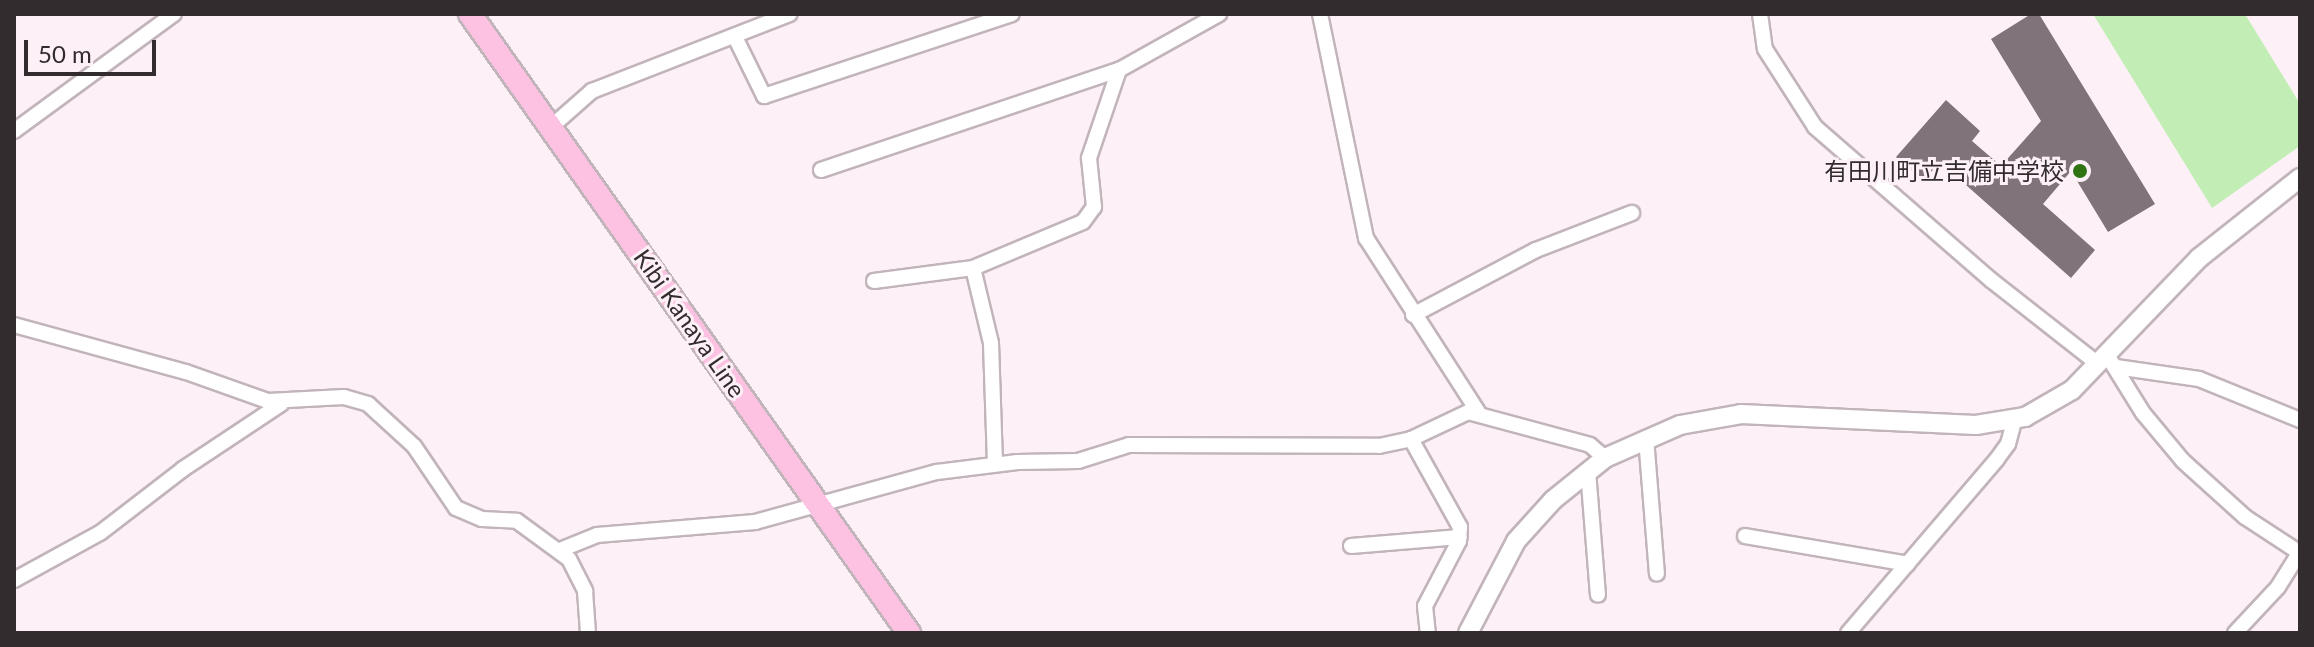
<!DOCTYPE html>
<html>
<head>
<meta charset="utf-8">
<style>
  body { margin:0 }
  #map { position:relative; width:2314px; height:647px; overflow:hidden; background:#fdf1f7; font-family:Lato,"Noto Sans JP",sans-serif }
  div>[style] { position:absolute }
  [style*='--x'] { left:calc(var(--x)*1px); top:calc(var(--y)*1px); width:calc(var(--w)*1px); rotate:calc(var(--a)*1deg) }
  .green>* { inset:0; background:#c2eeb6 }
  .building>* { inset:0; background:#807379 }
  .roads { filter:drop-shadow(2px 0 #c2b4bb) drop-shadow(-2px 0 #c2b4bb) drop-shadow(0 2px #c2b4bb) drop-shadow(0 -2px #c2b4bb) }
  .minor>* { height:14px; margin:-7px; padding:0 7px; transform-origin:7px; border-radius:7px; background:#fff }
  .tertiary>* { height:18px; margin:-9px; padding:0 9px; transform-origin:9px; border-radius:9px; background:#fff }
  .primary>* { height:22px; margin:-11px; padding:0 11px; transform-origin:11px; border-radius:11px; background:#fdc1e2 }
  .dots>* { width:22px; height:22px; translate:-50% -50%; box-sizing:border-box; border:4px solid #fdf1f7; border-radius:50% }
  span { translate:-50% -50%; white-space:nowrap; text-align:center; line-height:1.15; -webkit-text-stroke:6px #fdf1f7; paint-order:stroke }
  .poi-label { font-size:24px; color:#322c2f }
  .right { translate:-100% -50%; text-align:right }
  .street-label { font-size:24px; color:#322c2f }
  .frame { position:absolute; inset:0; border:16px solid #322c2f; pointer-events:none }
  .scale { position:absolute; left:24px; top:40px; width:132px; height:36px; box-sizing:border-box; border:4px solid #322c2f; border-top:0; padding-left:10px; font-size:24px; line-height:28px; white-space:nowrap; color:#322c2f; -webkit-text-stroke:6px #fdf1f7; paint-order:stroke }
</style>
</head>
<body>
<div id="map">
  <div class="green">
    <div style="clip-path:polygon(2093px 14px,2245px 14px,2300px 104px,2300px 146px,2212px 208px)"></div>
  </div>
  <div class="building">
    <div style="clip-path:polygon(2031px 14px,2039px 14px,2155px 204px,2108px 232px,2071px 171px,2043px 204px,2095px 250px,2071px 278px,1940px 162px,1923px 181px,1896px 157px,1946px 100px,1980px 131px,1972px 141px,2001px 166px,2041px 121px,1991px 39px)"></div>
  </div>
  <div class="roads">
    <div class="minor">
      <div style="--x:1320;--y:14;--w:229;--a:78.4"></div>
      <div style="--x:1366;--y:238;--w:207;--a:57.2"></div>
      <div style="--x:1760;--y:14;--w:35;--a:82"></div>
      <div style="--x:1765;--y:49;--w:93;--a:57.3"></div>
      <div style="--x:1815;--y:127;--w:233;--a:41"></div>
      <div style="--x:1991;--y:280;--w:136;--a:38.1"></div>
      <div style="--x:735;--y:37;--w:66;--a:63.8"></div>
      <div style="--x:764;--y:96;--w:261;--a:-18.3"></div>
      <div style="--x:551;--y:127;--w:55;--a:-41.3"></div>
      <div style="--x:592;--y:91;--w:212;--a:-21.3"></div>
      <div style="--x:14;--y:131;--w:198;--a:-36.2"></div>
      <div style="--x:821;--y:170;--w:314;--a:-18.6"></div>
      <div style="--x:1119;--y:70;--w:115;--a:-29.2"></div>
      <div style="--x:973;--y:268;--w:77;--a:76.5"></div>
      <div style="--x:991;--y:343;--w:121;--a:88.1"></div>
      <div style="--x:874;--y:281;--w:100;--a:-7.5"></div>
      <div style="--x:973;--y:268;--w:119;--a:-22.7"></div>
      <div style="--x:1083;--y:222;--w:19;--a:-54"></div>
      <div style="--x:1094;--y:207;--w:49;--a:-95.8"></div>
      <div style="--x:1089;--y:158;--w:93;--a:-71.2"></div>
      <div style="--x:1413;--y:315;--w:139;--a:-27.9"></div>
      <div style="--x:1536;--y:250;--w:103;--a:-21.1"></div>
      <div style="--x:14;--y:325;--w:178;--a:15.3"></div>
      <div style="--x:186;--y:372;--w:87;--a:19.5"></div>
      <div style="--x:268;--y:401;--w:76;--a:-3"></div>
      <div style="--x:344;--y:397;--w:25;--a:16"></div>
      <div style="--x:368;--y:404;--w:62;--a:42.4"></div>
      <div style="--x:414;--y:446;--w:75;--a:55.9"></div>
      <div style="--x:456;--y:508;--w:28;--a:23"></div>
      <div style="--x:482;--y:519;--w:35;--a:3"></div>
      <div style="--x:517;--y:521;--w:64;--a:36.2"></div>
      <div style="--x:569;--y:559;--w:36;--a:63"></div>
      <div style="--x:585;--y:591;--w:42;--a:85.9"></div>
      <div style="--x:2107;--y:355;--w:68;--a:58.2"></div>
      <div style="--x:2143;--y:413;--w:62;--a:50.2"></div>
      <div style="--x:2183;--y:461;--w:84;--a:42.1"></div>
      <div style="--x:2245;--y:517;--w:66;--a:33.2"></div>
      <div style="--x:2116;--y:367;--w:84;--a:8.2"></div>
      <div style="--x:2199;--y:379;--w:109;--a:22.1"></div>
      <div style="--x:1646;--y:438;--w:136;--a:85.4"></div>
      <div style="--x:1411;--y:439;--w:101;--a:60.9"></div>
      <div style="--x:1460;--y:527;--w:14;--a:94"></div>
      <div style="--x:1459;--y:541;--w:73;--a:117.6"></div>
      <div style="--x:1425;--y:606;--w:27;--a:84"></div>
      <div style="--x:1588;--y:471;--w:124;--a:85.4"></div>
      <div style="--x:1745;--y:536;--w:165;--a:9.7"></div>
      <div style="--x:1351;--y:546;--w:109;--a:-4.7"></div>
      <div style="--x:560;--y:550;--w:40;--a:-22"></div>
      <div style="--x:597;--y:535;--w:159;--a:-4.7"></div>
      <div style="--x:755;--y:522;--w:189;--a:-15.4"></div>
      <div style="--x:937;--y:472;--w:81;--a:-7.1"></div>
      <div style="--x:1017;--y:462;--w:61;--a:-0.9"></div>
      <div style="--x:1078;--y:461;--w:53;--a:-17.4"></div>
      <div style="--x:1129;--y:445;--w:250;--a:0.2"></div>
      <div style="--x:1379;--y:446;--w:33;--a:-12"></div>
      <div style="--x:1411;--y:439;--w:63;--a:-25.3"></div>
      <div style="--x:1468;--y:412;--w:126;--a:15.1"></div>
      <div style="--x:1590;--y:445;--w:20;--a:41"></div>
      <div style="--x:14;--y:580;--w:98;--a:-28.7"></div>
      <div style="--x:100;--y:533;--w:105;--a:-37.6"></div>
      <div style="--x:183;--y:469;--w:118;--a:-33.6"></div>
      <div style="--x:1848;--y:633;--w:229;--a:-49.4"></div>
      <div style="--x:1997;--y:459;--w:19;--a:-54"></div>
      <div style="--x:2008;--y:444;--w:24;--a:-75"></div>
      <div style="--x:2235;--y:633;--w:63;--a:-46.9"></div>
      <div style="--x:2278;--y:587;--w:40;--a:-58"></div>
    </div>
    <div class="tertiary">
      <div style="--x:1468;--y:633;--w:104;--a:-62.4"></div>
      <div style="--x:1516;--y:541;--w:55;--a:-47.9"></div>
      <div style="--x:1553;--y:500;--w:67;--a:-38.9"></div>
      <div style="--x:1605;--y:458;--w:82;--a:-23.7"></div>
      <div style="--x:1680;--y:425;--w:62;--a:-10.2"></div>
      <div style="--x:1741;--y:414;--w:235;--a:2.7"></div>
      <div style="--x:1976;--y:425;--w:50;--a:-9.3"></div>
      <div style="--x:2025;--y:417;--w:54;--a:-29.9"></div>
      <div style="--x:2072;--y:390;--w:183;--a:-46.1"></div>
      <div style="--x:2199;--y:258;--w:129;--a:-38.4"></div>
    </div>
    <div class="primary">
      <div style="--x:470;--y:14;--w:759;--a:54.66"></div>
    </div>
  </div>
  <div class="dots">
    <div style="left:2080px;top:171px;background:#2f7313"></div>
  </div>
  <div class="poi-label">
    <span class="right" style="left:2064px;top:171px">有田川町立吉備中学校</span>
  </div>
  <div class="street-label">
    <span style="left:690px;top:323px;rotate:55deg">Kibi Kanaya Line</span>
  </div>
  <div class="frame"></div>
  <div class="scale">50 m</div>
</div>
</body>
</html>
